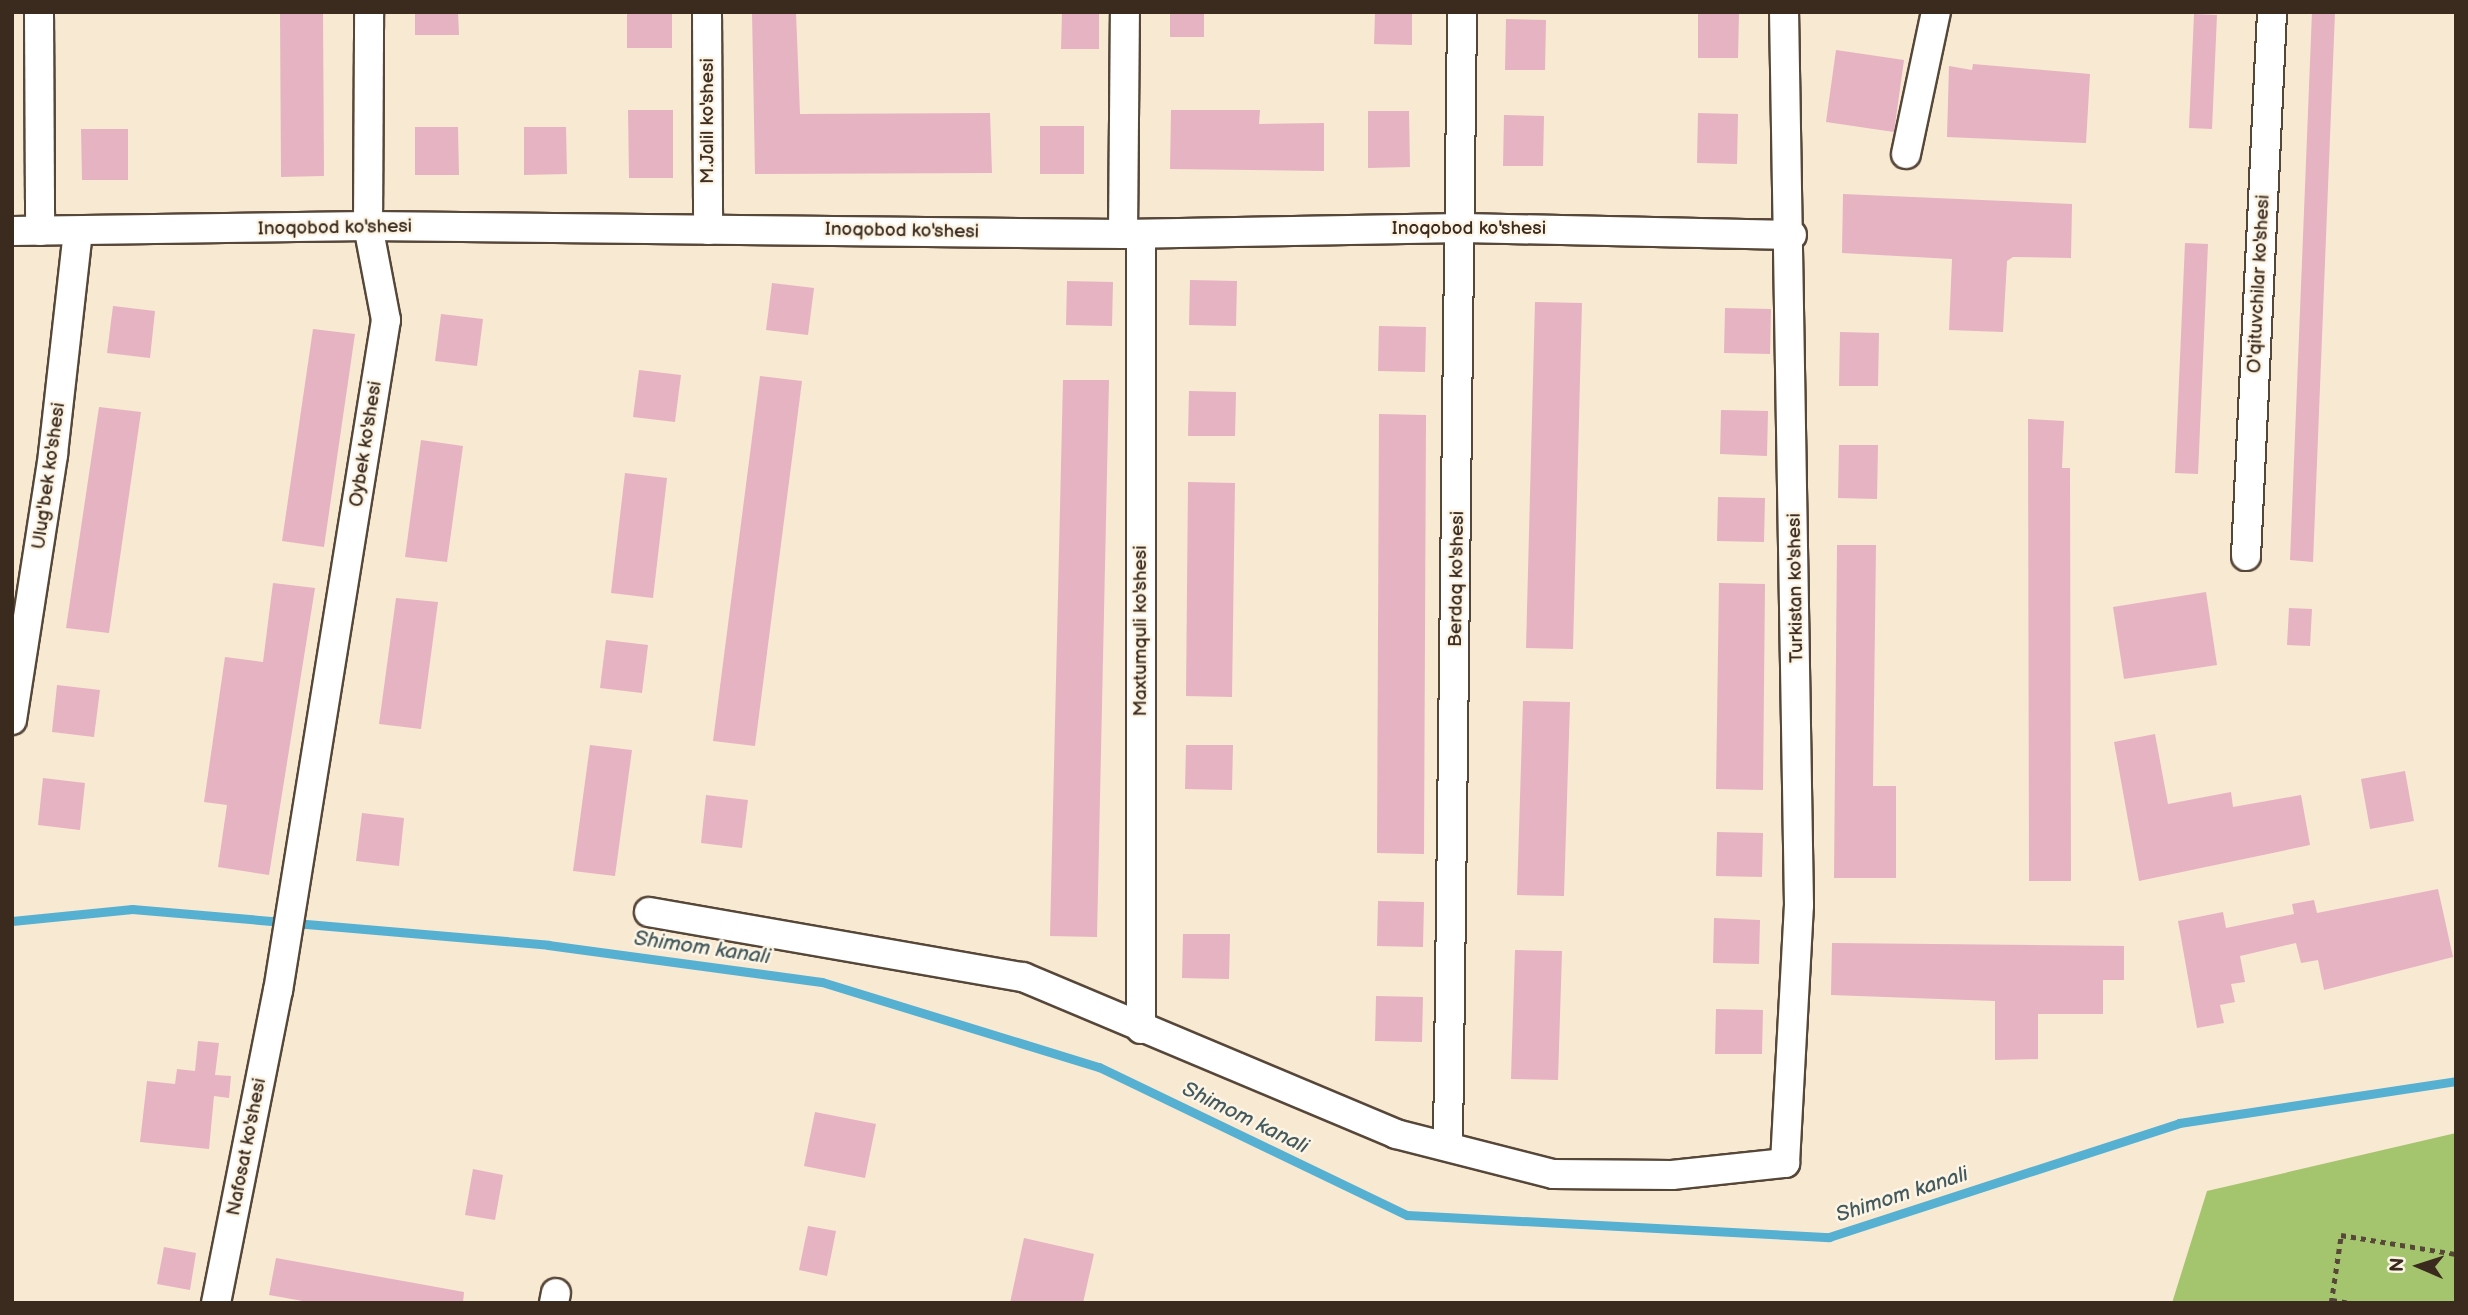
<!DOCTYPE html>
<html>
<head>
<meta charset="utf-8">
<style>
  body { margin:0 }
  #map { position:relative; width:2468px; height:1315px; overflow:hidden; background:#f8e9d3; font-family:"Balsamiq Sans",sans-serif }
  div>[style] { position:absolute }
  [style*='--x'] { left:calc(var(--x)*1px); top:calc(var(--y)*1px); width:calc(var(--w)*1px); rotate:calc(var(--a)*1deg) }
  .green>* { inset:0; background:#a4c56d }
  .stream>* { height:9px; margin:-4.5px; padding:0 4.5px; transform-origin:4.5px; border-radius:4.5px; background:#55b0d2 }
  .building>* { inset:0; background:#e6b3c2 }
  .path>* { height:4.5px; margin-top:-2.25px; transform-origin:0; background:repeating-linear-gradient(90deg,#574739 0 5px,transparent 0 10px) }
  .roads { filter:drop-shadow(2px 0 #574739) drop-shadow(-2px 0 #574739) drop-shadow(0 2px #574739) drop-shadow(0 -2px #574739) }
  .minor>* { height:28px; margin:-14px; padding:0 14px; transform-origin:14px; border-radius:14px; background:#fff }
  span { translate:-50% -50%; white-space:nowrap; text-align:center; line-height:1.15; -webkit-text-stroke:5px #fcf5e5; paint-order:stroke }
  .street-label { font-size:19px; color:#3b2a1e }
  .water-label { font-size:21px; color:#44595d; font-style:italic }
  .frame { position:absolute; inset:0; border:14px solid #3b2a1e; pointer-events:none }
  .north { position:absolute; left:2384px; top:1231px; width:70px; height:70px; -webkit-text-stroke:5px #fcf5e5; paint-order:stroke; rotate:273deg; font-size:19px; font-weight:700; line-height:28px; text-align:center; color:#3b2a1e }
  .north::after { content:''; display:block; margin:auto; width:24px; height:32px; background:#3b2a1e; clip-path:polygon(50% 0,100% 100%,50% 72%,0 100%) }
</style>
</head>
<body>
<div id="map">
  <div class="green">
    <div style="clip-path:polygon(2456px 1133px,2456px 1303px,2172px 1303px,2207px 1191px)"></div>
  </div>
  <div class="stream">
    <div style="--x:12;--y:921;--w:121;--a:-5.7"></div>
    <div style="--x:132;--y:909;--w:418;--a:4.9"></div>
    <div style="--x:548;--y:945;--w:276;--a:7.7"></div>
    <div style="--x:822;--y:982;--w:290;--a:17.1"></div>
    <div style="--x:1099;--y:1067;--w:342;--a:25.7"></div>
    <div style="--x:1407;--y:1215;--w:423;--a:3"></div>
    <div style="--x:1829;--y:1237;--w:368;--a:-18"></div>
    <div style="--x:2179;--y:1123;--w:280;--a:-8.6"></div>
  </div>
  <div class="building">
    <div style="clip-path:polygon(280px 12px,323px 12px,324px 176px,281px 177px)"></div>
    <div style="clip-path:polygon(415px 12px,458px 12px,459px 35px,415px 35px)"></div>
    <div style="clip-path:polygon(627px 12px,672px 12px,672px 48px,627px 48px)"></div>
    <div style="clip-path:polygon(752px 12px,796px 12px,800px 114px,990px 113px,992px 173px,755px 174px)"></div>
    <div style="clip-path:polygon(1062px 12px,1099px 12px,1099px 49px,1061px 49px)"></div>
    <div style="clip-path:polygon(1170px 12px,1204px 12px,1204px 37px,1170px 37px)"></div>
    <div style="clip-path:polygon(1375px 12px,1412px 12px,1412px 45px,1374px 44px)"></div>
    <div style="clip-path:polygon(1698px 12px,1739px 12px,1738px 58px,1698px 58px)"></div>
    <div style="clip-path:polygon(2312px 12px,2335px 12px,2313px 562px,2290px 560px)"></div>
    <div style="clip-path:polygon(2194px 14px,2217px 15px,2212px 129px,2189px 128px)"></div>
    <div style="clip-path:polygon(1506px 19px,1546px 20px,1545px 70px,1505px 70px)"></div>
    <div style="clip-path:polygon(1836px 50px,1904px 60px,1894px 132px,1826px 122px)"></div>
    <div style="clip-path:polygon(1973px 64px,2090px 74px,2086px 143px,1947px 137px,1949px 66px,1972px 70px)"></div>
    <div style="clip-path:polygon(628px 110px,673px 110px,673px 178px,629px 178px)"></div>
    <div style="clip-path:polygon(1171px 110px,1260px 110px,1259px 124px,1324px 123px,1324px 171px,1170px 169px)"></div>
    <div style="clip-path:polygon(1368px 111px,1409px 111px,1410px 167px,1368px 168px)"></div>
    <div style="clip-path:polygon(1698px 113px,1738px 114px,1737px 164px,1697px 163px)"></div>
    <div style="clip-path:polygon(1504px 115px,1544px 116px,1543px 166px,1503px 166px)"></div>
    <div style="clip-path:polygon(1040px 126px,1084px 126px,1084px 174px,1040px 174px)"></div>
    <div style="clip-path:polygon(415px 127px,458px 127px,459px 175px,415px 175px)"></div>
    <div style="clip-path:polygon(524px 127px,566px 127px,567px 174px,524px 175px)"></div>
    <div style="clip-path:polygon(81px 129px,128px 129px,128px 180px,82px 180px)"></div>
    <div style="clip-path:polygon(1843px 194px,2072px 204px,2071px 258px,2013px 257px,2007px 261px,2003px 332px,1949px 330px,1952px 259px,1842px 253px)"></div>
    <div style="clip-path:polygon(2185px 243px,2208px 244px,2198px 474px,2175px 473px)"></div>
    <div style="clip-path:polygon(1190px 280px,1237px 281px,1236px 326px,1189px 325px)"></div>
    <div style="clip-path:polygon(1067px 281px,1113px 282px,1112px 326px,1066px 325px)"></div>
    <div style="clip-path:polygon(772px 283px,814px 288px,808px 335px,766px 330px)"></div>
    <div style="clip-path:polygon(1535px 302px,1582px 303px,1573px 649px,1526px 648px)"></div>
    <div style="clip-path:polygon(113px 306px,155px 311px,150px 358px,107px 353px)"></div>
    <div style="clip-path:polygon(1725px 308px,1771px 309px,1770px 354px,1724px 353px)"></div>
    <div style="clip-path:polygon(441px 314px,483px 319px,477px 366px,435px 361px)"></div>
    <div style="clip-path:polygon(1379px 326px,1426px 327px,1425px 372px,1378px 371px)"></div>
    <div style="clip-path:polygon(313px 329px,355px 334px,324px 547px,282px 541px)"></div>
    <div style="clip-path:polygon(1840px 332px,1879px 333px,1878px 386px,1839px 386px)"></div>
    <div style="clip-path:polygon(639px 370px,681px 375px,675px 422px,633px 417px)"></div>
    <div style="clip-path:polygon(760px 376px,802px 381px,755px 746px,713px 741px)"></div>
    <div style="clip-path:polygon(1063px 380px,1109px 380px,1097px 937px,1050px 936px)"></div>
    <div style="clip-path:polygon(1189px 391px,1236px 392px,1235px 436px,1188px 436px)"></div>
    <div style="clip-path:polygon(99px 407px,141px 412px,109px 633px,66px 628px)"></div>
    <div style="clip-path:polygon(1721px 410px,1768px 411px,1767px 456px,1720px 454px)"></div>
    <div style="clip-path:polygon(1379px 414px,1426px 415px,1424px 854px,1377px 853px)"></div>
    <div style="clip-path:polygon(2028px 419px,2064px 421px,2062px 468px,2070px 468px,2071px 881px,2029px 881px)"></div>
    <div style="clip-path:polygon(421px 440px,463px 446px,447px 562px,405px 557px)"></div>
    <div style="clip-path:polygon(1839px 445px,1878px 445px,1877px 499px,1838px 498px)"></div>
    <div style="clip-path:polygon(625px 473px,667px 478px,653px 598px,611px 593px)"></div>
    <div style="clip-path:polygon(1188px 482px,1235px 483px,1232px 697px,1186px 696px)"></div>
    <div style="clip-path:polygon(1718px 497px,1765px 498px,1764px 542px,1717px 541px)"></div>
    <div style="clip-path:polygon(1837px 545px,1876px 545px,1873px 786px,1896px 786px,1896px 878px,1834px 878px)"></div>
    <div style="clip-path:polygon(273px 583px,315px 588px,269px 875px,218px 867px,227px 805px,204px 802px,225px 657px,263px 662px)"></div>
    <div style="clip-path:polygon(1719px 583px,1765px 584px,1763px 790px,1716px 789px)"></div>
    <div style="clip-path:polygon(2206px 592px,2217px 665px,2124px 679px,2113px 607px)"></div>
    <div style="clip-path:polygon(396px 598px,438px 602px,421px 729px,379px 724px)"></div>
    <div style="clip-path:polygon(2289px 608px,2312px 609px,2310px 646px,2287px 645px)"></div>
    <div style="clip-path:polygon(606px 640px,648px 645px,642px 693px,600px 688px)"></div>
    <div style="clip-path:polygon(57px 685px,100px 690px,94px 737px,52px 732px)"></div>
    <div style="clip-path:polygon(1523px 701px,1570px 702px,1564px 896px,1517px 895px)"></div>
    <div style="clip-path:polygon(2155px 734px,2168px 804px,2231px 792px,2233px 807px,2301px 795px,2310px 845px,2139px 881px,2114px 742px)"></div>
    <div style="clip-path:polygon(590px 745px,632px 750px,615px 876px,573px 871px)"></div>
    <div style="clip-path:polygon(1186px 745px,1233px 745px,1232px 790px,1185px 789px)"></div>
    <div style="clip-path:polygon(2405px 771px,2414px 821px,2370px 829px,2361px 779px)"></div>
    <div style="clip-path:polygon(43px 778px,85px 783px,80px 830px,38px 825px)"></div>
    <div style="clip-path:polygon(706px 795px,748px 800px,742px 848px,701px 843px)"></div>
    <div style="clip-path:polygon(362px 813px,404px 818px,399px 866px,356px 861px)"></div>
    <div style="clip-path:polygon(1717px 832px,1763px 833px,1762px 877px,1716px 876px)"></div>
    <div style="clip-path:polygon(2438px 889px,2453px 957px,2324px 990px,2318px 960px,2301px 963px,2296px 943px,2240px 956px,2245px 982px,2231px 984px,2235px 1002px,2220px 1005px,2224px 1023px,2197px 1028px,2178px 921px,2223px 912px,2226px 928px,2294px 914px,2292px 904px,2314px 900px,2317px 913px)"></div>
    <div style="clip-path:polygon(1378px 901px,1424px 902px,1423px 947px,1377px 946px)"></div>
    <div style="clip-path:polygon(1714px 918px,1760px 920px,1759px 964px,1713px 963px)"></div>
    <div style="clip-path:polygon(1183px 934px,1230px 934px,1229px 979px,1182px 978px)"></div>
    <div style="clip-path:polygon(1832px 943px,2124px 946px,2124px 980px,2103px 980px,2103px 1014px,2038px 1014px,2038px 1059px,1995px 1060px,1995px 1001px,1831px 995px)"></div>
    <div style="clip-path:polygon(1515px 950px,1562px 951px,1558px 1080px,1511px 1079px)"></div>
    <div style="clip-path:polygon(1376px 996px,1423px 997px,1422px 1042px,1375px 1041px)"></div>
    <div style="clip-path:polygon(1716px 1009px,1763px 1010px,1762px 1054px,1715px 1054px)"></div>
    <div style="clip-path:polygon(198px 1041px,219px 1043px,215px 1075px,231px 1076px,229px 1098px,214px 1096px,209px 1149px,140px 1142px,147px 1081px,175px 1084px,177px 1069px,195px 1071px)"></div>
    <div style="clip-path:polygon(815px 1112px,876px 1124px,865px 1178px,804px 1166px)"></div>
    <div style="clip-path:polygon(473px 1169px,503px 1175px,495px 1220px,465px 1215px)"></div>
    <div style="clip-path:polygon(808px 1226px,836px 1231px,827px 1276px,799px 1270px)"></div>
    <div style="clip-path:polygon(1024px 1238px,1094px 1254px,1083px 1303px,1010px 1303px)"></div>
    <div style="clip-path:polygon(164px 1247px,196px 1253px,190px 1290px,157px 1284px)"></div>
    <div style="clip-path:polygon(276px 1258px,464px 1292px,463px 1303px,314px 1303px,269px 1295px)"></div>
  </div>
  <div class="path">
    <div style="--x:2332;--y:1300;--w:20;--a:9"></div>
    <div style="--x:2331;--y:1303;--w:69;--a:-81.6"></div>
    <div style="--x:2341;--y:1235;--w:117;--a:9.4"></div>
  </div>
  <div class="roads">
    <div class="minor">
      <div style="--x:39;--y:12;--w:219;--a:89.7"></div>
      <div style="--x:707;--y:12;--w:218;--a:89.7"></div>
      <div style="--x:1906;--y:154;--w:145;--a:-78.1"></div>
      <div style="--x:12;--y:231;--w:356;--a:-0.8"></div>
      <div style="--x:368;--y:226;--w:755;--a:0.61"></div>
      <div style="--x:1123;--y:234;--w:340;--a:-1"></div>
      <div style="--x:1463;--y:228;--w:329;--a:1.2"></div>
      <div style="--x:1123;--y:234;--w:222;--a:-89.5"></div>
      <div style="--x:2246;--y:556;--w:545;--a:-87.26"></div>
      <div style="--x:12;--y:720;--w:269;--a:-81.2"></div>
      <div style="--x:53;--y:454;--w:223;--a:-83.6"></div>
      <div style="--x:649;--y:912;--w:380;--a:9.9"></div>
      <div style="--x:1023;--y:977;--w:405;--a:22.8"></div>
      <div style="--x:1396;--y:1134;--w:162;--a:14.3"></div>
      <div style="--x:1553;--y:1174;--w:119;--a:0.5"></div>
      <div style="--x:1672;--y:1175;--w:114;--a:-6.1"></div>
      <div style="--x:1785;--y:1163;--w:258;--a:-86.9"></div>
      <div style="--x:1799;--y:905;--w:893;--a:-90.96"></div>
      <div style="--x:1141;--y:1029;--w:795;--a:-90"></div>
      <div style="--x:1448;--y:1145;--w:1133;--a:-89.29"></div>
      <div style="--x:216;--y:1303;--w:318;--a:-78.8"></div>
      <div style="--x:278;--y:991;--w:680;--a:-80.86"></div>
      <div style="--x:386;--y:320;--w:96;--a:-100.8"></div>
      <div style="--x:368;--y:226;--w:214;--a:-89.7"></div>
      <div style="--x:554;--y:1303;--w:10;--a:-79"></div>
    </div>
  </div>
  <div class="street-label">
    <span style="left:708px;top:121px;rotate:-90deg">M.Jalil ko'shesi</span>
    <span style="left:335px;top:228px;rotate:-1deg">Inoqobod ko'shesi</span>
    <span style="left:1469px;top:229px">Inoqobod ko'shesi</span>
    <span style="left:902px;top:231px;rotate:1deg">Inoqobod ko'shesi</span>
    <span style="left:2259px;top:284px;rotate:-87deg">O'qituvchilar ko'shesi</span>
    <span style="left:366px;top:444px;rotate:-81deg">Oybek ko'shesi</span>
    <span style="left:49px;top:476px;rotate:-82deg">Ulug'bek ko'shesi</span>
    <span style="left:1457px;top:579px;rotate:-89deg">Berdaq ko'shesi</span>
    <span style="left:1796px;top:588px;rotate:-91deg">Turkistan ko'shesi</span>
    <span style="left:1141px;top:631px;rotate:-90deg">Maxtumquli ko'shesi</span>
    <span style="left:247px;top:1147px;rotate:-79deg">Nafosat ko'shesi</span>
  </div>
  <div class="water-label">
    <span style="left:702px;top:948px;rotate:8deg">Shimom kanali</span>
    <span style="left:1245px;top:1118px;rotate:26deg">Shimom kanali</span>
    <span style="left:1902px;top:1195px;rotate:-18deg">Shimom kanali</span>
  </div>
  <div class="frame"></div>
  <div class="north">N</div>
</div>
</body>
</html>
